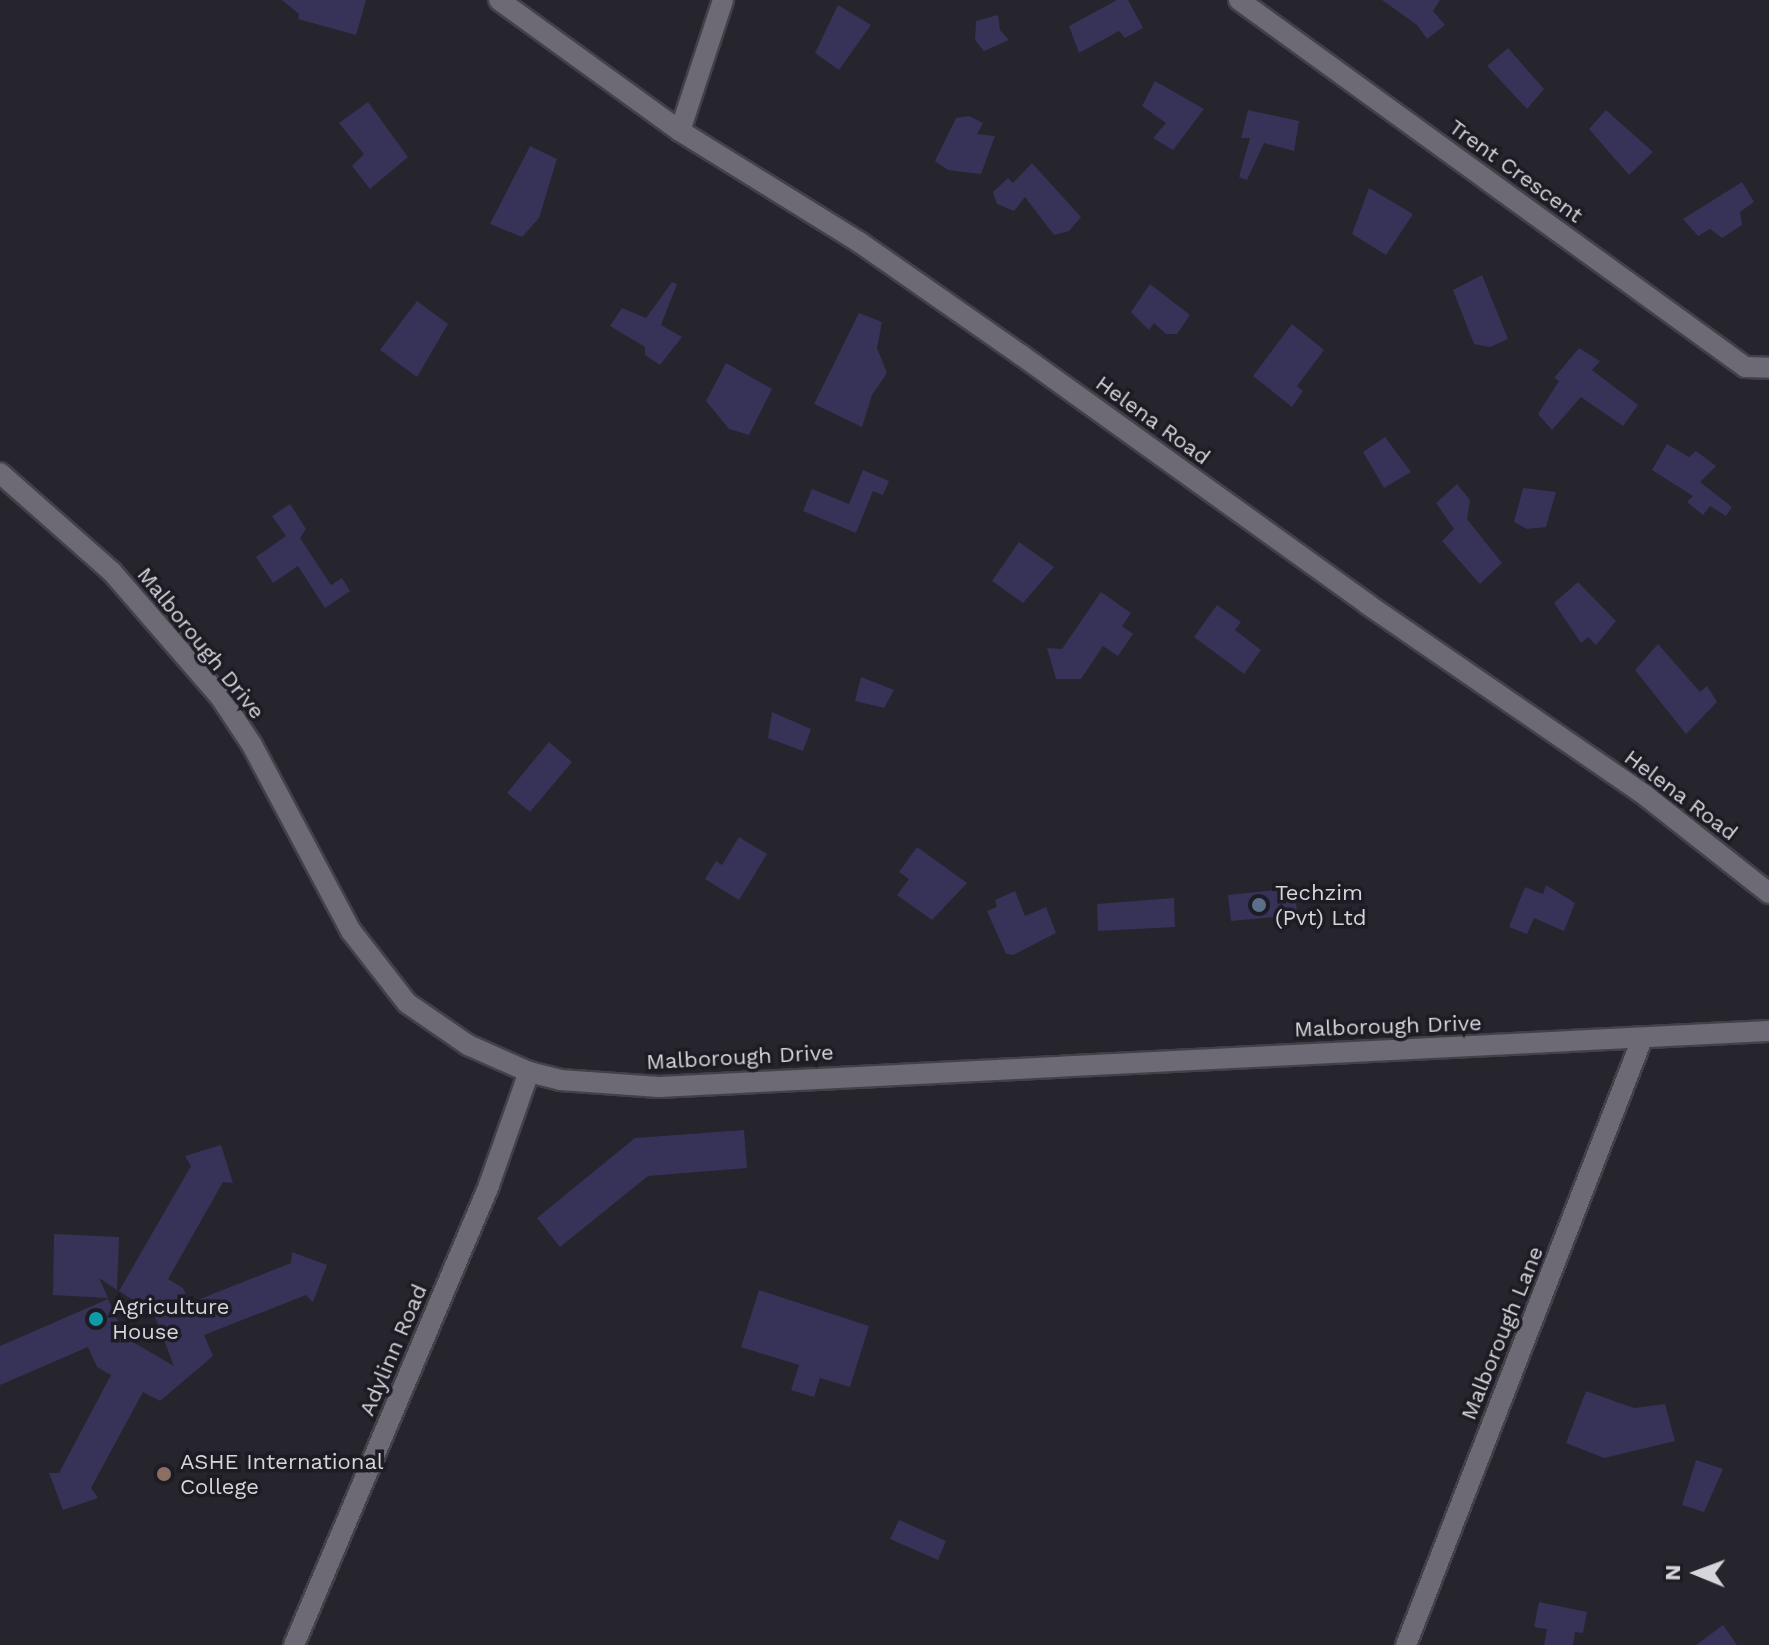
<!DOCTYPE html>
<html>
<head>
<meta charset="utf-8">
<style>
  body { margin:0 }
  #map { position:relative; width:1769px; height:1645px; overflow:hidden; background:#26242d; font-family:"Work Sans",sans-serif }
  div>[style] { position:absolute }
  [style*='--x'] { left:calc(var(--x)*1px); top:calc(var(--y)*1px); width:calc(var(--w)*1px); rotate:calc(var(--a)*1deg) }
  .building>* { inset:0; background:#373258 }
  .roads { filter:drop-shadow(2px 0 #434148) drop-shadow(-2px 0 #434148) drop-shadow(0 2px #434148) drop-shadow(0 -2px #434148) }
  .minor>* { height:20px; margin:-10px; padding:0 10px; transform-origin:10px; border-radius:10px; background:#6d6a75 }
  .dots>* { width:22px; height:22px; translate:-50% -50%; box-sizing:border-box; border:4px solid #1d1b23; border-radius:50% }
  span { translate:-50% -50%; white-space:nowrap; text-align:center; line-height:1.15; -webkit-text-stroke:7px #1d1b23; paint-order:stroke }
  .street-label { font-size:22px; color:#d6d5db }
  .poi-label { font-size:22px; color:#d6d5db }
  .left { translate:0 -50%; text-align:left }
  .north { position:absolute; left:1657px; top:1533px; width:80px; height:80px; -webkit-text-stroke:6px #1d1b23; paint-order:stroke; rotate:271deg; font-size:22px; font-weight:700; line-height:32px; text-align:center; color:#d6d5db }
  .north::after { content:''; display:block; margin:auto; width:28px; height:36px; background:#d6d5db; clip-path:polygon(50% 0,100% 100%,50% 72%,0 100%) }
</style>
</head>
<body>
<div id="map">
  <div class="building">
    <div style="clip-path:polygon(282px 0,366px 0,356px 35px,298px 19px,299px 14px)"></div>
    <div style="clip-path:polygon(1117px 0,1128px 0,1143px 28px,1125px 38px,1119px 31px,1079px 53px,1069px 26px)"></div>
    <div style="clip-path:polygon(1382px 0,1440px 0,1433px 11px,1445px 25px,1427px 39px,1417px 25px)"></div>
    <div style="clip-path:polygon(838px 5px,871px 25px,839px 70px,815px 53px)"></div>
    <div style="clip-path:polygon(998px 15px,1000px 30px,1009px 40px,984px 51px,975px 40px,976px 21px)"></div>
    <div style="clip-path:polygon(1508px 48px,1544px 89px,1527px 109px,1487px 66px)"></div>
    <div style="clip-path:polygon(1155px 81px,1204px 109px,1173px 150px,1153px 138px,1166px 123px,1142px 106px)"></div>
    <div style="clip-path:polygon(368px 102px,408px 157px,370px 189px,352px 166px,364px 154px,339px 123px)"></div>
    <div style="clip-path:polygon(1248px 110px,1299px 121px,1294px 151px,1264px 143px,1247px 180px,1239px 177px,1250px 138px,1241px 138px)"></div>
    <div style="clip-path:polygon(1606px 110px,1653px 152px,1629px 175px,1589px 129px)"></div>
    <div style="clip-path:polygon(969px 116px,983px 123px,977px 134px,995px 136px,981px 174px,948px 170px,935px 161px,956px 118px)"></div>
    <div style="clip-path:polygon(530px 146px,557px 159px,539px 218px,522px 237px,490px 224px)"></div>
    <div style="clip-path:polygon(1032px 163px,1081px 217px,1069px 231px,1054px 235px,1025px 197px,1014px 211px,997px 204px,993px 192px,1008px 178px,1013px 183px)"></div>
    <div style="clip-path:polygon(1742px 182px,1754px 202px,1740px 212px,1742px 225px,1722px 238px,1710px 229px,1698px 236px,1683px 219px)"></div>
    <div style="clip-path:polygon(1369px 188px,1413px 214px,1386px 255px,1352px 234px)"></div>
    <div style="clip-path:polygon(1482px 275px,1508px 339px,1490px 347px,1474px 344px,1453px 290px)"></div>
    <div style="clip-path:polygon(672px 282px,677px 284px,661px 325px,682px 337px,660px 365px,645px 355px,645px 347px,610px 326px,622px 308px,646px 318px)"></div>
    <div style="clip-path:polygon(1150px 284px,1190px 315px,1177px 334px,1166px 334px,1154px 323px,1149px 330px,1131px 312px)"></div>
    <div style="clip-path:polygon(417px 301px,448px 324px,417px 377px,380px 350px)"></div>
    <div style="clip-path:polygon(859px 313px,882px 322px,877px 348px,887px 373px,872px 395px,862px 427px,814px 404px)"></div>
    <div style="clip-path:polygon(1292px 324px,1324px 350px,1297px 386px,1303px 391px,1292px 407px,1253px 376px)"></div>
    <div style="clip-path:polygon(1579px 348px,1600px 361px,1592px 370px,1638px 405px,1623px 426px,1581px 397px,1552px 430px,1538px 414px,1559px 381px,1554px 378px)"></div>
    <div style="clip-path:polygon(726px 363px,772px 389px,749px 435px,729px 429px,706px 401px)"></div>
    <div style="clip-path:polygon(1385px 437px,1411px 472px,1384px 488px,1363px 452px)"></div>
    <div style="clip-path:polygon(1667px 444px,1689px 457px,1696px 451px,1716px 466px,1700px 482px,1732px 507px,1726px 516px,1710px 506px,1703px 515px,1687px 502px,1693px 496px,1652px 470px)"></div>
    <div style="clip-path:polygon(863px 470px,889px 481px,883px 495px,873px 491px,856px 533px,803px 511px,812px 489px,849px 504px)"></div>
    <div style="clip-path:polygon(1457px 484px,1470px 500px,1467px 519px,1502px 563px,1480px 584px,1442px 541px,1454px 529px,1436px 503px)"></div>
    <div style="clip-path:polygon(1523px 488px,1556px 492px,1546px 527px,1527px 529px,1514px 522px)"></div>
    <div style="clip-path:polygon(290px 504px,306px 529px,300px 538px,331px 585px,342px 578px,350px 591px,325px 608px,298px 566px,273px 583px,256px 557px,286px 536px,272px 516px)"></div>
    <div style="clip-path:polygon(1019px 542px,1054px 567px,1023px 603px,992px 581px)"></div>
    <div style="clip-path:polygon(1578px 582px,1616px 621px,1596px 645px,1588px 637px,1581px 643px,1554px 603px)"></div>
    <div style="clip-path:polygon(1101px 592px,1131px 613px,1122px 626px,1133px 634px,1118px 656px,1103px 646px,1081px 679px,1056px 679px,1047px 648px,1062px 649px)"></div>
    <div style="clip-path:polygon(1217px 605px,1241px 622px,1235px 630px,1261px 650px,1244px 674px,1194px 637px)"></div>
    <div style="clip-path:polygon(1658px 644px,1700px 692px,1707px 686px,1717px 702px,1686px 734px,1635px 670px)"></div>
    <div style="clip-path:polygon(861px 677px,894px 690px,884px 708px,855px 701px)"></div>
    <div style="clip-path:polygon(772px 712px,811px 729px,803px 751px,768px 738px)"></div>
    <div style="clip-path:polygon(549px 742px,572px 762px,530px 812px,507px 793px)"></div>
    <div style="clip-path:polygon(739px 837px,767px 854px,739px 900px,705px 879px,716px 861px,722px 865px)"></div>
    <div style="clip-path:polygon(917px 847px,967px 883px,932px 920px,897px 895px,909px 879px,899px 872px)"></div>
    <div style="clip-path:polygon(1546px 885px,1575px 903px,1564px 931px,1534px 918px,1527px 934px,1509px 927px,1525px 887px,1543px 894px)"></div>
    <div style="clip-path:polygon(1295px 888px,1297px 915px,1231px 921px,1228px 895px)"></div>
    <div style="clip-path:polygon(1015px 891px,1025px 916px,1046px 907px,1056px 933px,1013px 955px,1006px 954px,987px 911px,997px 907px,995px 900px)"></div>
    <div style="clip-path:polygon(1174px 898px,1175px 927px,1098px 931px,1097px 904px)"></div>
    <div style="clip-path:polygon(744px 1130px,747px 1168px,648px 1176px,560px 1247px,537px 1218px,635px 1138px)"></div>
    <div style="clip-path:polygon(221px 1145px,233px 1183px,223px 1182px,168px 1279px,183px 1288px,190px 1303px,291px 1263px,292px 1252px,327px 1265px,313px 1302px,306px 1295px,204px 1335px,213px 1356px,160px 1401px,143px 1392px,91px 1488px,98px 1498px,63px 1510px,49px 1473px,59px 1473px,111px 1375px,97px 1367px,88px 1347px,0 1385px,0 1346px,108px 1299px,126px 1338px,174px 1366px,154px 1314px,119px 1291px,191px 1166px,185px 1156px)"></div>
    <div style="clip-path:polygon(54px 1234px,119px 1237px,117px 1290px,99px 1278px,108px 1298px,53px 1295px)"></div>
    <div style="clip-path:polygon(759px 1290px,869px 1326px,850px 1387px,820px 1378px,814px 1397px,791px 1390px,799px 1365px,741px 1347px)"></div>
    <div style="clip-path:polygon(1586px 1391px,1634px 1408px,1665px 1404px,1675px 1441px,1604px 1458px,1566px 1443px)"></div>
    <div style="clip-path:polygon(1696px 1460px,1723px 1469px,1704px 1512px,1682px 1505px)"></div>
    <div style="clip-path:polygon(899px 1520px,946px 1541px,938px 1560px,890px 1539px)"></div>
    <div style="clip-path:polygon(1539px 1602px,1587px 1612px,1583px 1633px,1575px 1632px,1573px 1645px,1544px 1645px,1547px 1629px,1534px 1627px)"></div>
    <div style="clip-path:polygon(1723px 1625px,1737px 1645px,1696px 1645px)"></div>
  </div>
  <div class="roads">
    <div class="minor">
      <div style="--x:499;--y:0;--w:223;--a:35.9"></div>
      <div style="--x:680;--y:131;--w:211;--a:31.8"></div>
      <div style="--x:859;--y:242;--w:198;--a:34.9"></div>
      <div style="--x:1021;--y:355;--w:426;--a:35.7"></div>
      <div style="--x:1367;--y:604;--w:339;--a:34.5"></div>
      <div style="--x:1646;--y:796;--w:157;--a:38.3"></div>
      <div style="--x:1239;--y:0;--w:625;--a:35.95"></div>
      <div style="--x:1745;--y:367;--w:24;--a:2"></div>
      <div style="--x:680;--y:131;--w:138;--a:-71.8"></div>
      <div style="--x:0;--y:473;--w:149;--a:41.5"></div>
      <div style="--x:112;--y:572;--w:167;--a:49.1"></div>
      <div style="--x:221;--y:698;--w:56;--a:56.6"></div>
      <div style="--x:252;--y:745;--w:211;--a:62"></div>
      <div style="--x:351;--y:931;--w:91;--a:52.1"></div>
      <div style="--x:407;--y:1003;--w:74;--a:34.5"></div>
      <div style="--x:468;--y:1045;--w:67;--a:23.9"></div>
      <div style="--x:529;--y:1072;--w:32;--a:14"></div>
      <div style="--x:560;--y:1080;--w:99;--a:4"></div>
      <div style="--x:659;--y:1087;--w:1111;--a:-2.89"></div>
      <div style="--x:294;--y:1645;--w:500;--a:-67"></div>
      <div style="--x:489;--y:1185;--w:120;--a:-70.5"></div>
      <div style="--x:1406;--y:1645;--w:650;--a:-68.72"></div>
    </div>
  </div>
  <div class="dots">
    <div style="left:1259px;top:905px;background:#5c6f8a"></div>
    <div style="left:96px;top:1319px;background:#0f9aa8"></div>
    <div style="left:164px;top:1474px;background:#8d6e63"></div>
  </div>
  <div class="street-label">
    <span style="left:1516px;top:171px;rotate:36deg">Trent Crescent</span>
    <span style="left:1153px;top:420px;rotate:36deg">Helena Road</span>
    <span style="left:201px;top:643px;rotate:51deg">Malborough Drive</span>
    <span style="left:1681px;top:795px;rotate:37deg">Helena Road</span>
    <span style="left:1388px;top:1026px;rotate:-2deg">Malborough Drive</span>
    <span style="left:740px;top:1057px;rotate:-3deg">Malborough Drive</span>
    <span style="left:1502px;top:1333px;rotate:-68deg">Malborough Lane</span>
    <span style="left:393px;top:1350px;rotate:-67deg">Adylinn Road</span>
  </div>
  <div class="poi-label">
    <span class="left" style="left:1275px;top:905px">Techzim<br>(Pvt) Ltd</span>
    <span class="left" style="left:112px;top:1319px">Agriculture<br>House</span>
    <span class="left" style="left:180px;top:1474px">ASHE International<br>College</span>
  </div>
  <div class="north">N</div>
</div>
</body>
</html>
